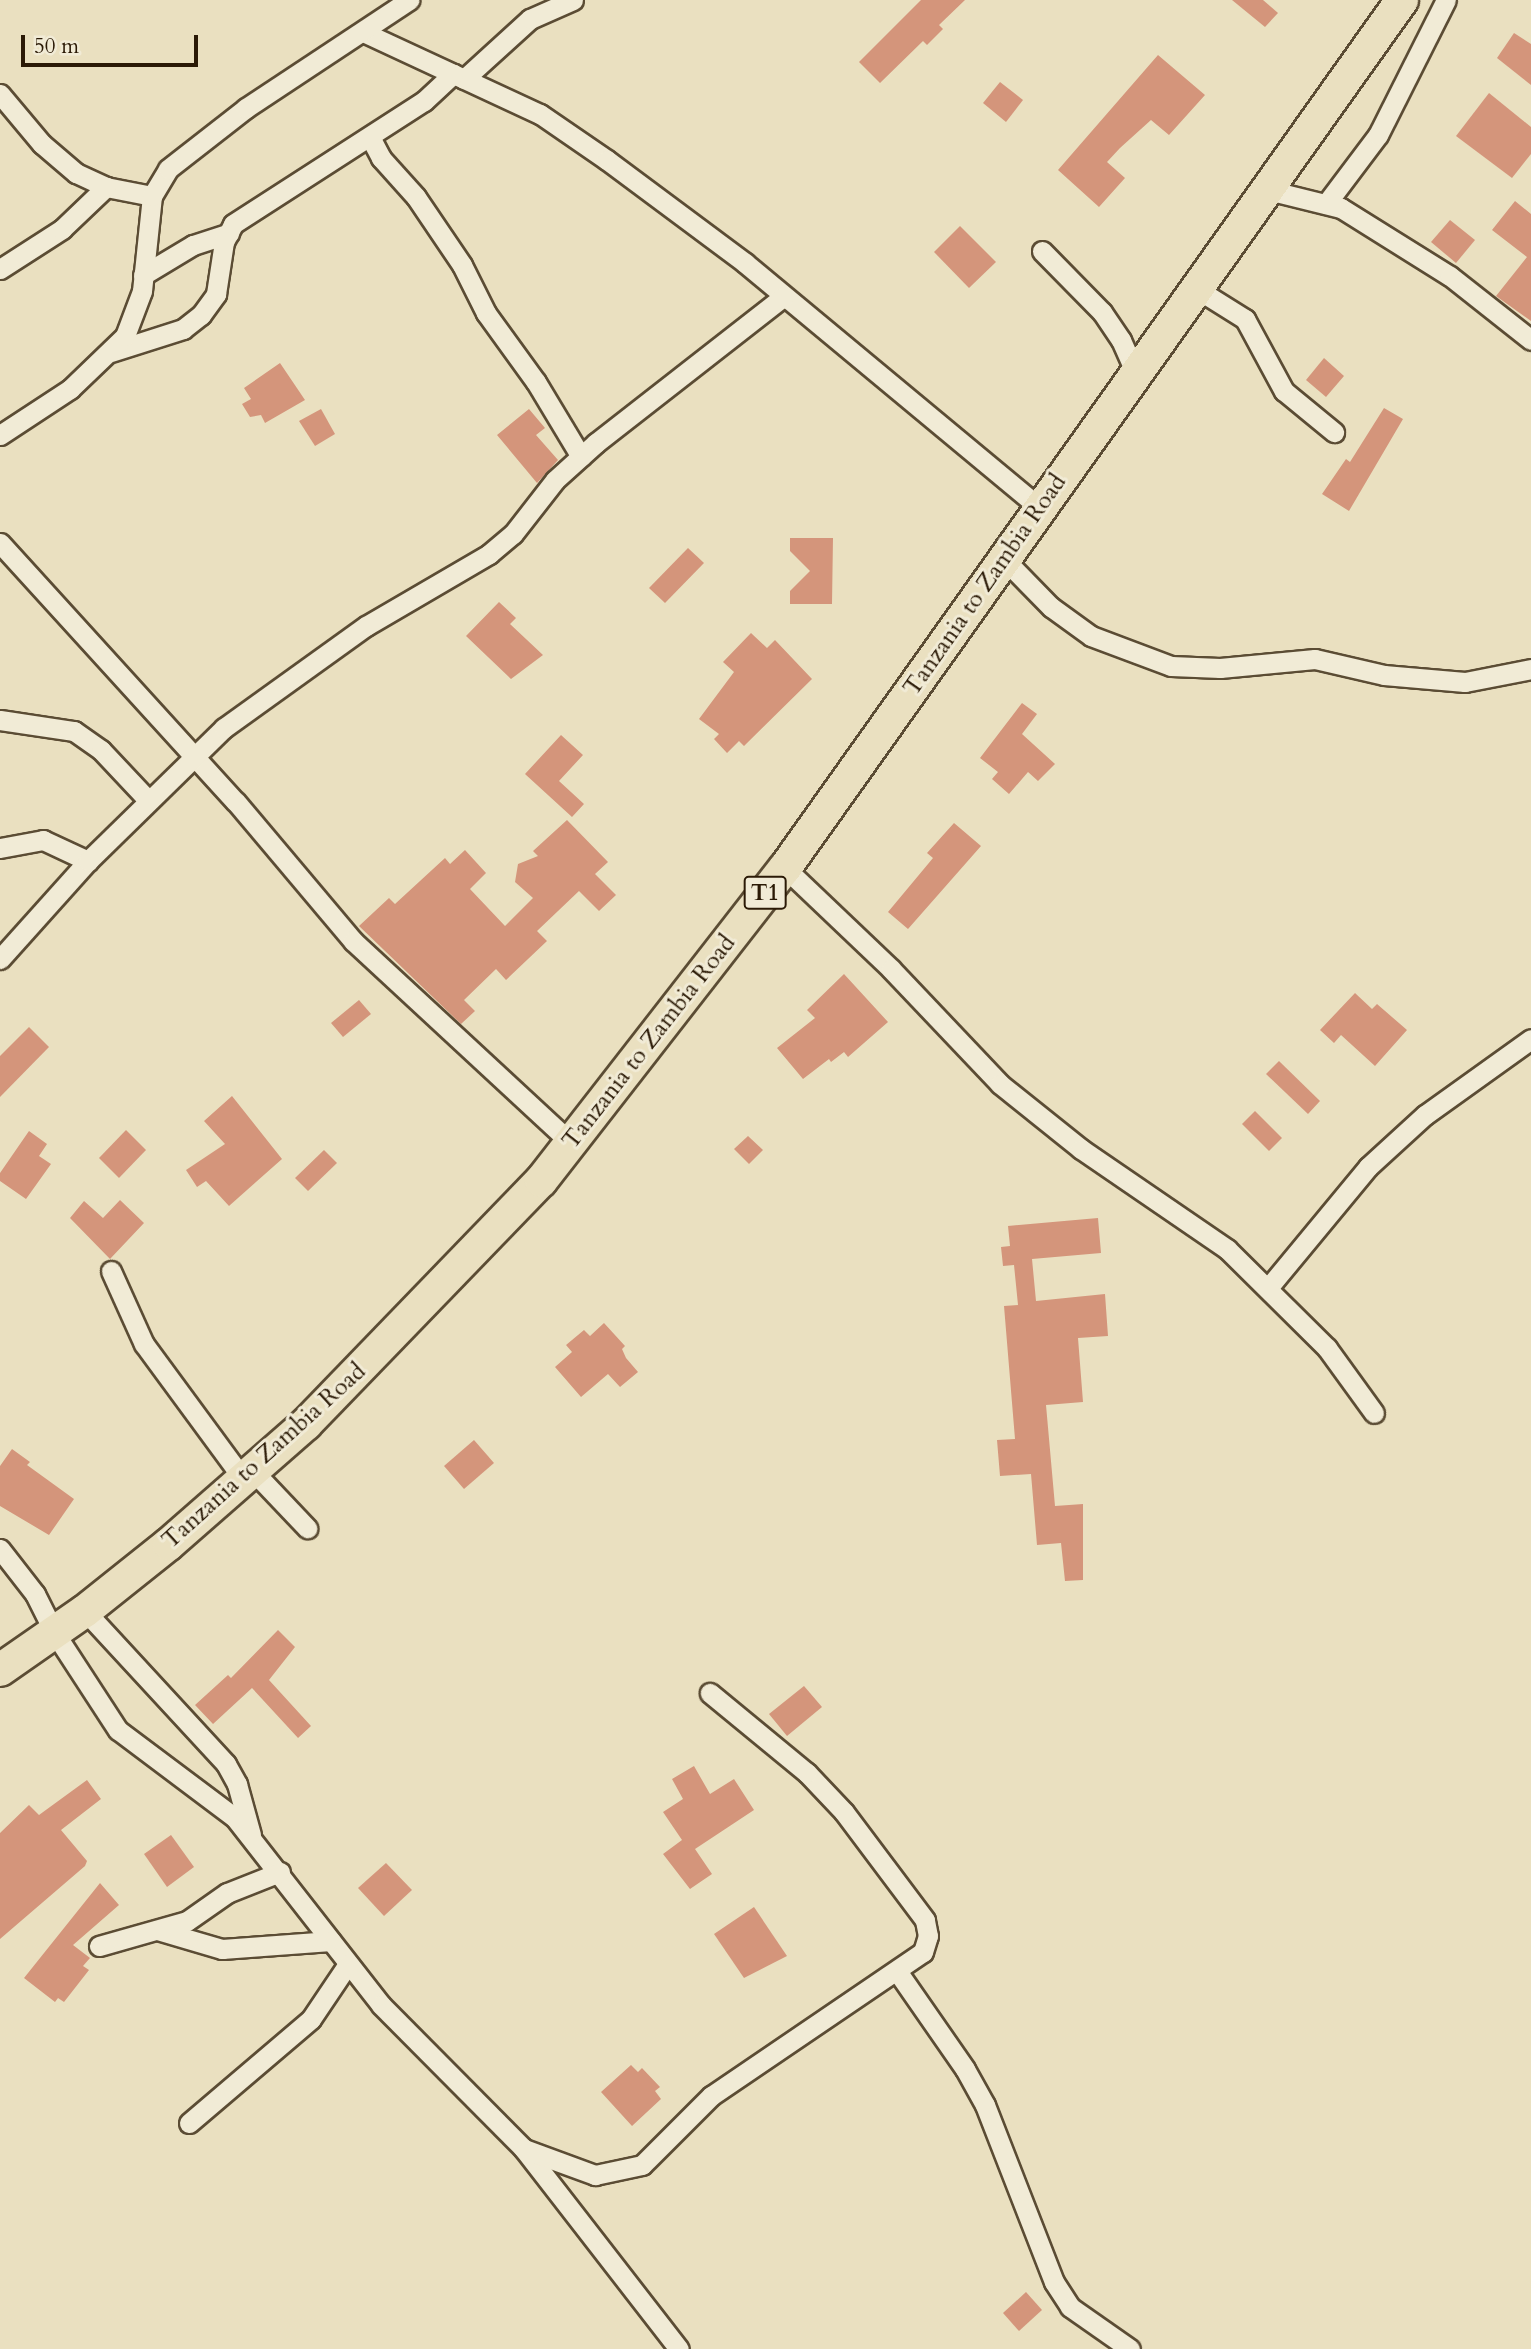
<!DOCTYPE html>
<html>
<head>
<meta charset="utf-8">
<style>
  body { margin:0 }
  #map { position:relative; width:1531px; height:2349px; overflow:hidden; background:#eae0c0; font-family:Cardo,serif }
  div>[style] { position:absolute }
  [style*='--x'] { left:calc(var(--x)*1px); top:calc(var(--y)*1px); width:calc(var(--w)*1px); rotate:calc(var(--a)*1deg) }
  .building>* { inset:0; background:#d4957b }
  .roads { filter:drop-shadow(2px 0 #5b4c34) drop-shadow(-2px 0 #5b4c34) drop-shadow(0 2px #5b4c34) drop-shadow(0 -2px #5b4c34) }
  .minor>* { height:19px; margin:-9.5px; padding:0 9.5px; transform-origin:9.5px; border-radius:9.5px; background:#f1ebd6 }
  .trunk>* { height:32px; margin:-16px; padding:0 16px; transform-origin:16px; border-radius:16px; background:#eae0c0 }
  span { translate:-50% -50%; white-space:nowrap; text-align:center; line-height:1.15; -webkit-text-stroke:6px #f1ebd6; paint-order:stroke }
  .shield-label span { padding:2px 5px; background:#f1ebd6; border:2px solid; border-radius:5px; -webkit-text-stroke-width:0 }
  .shield-label { font-size:23px; color:#2b1a06; font-weight:700 }
  .street-label { font-size:24px; color:#2b1a06 }
  .scale { position:absolute; left:21px; top:35px; width:177px; height:32px; box-sizing:border-box; border:4px solid #2b1a06; border-top:0; padding-left:9px; font-size:21px; line-height:24px; white-space:nowrap; color:#2b1a06; -webkit-text-stroke:5px #f1ebd6; paint-order:stroke }
</style>
</head>
<body>
<div id="map">
  <div class="building">
    <div style="clip-path:polygon(921px 0,965px 0,939px 25px,943px 29px,927px 45px,923px 41px,880px 83px,859px 62px)"></div>
    <div style="clip-path:polygon(1232px 0,1263px 0,1278px 13px,1265px 27px)"></div>
    <div style="clip-path:polygon(1514px 33px,1531px 44px,1531px 85px,1497px 58px)"></div>
    <div style="clip-path:polygon(1158px 55px,1205px 95px,1169px 135px,1151px 120px,1120px 148px,1107px 162px,1125px 178px,1099px 207px,1058px 170px)"></div>
    <div style="clip-path:polygon(1000px 82px,1023px 100px,1006px 122px,983px 103px)"></div>
    <div style="clip-path:polygon(1489px 93px,1531px 127px,1531px 154px,1512px 178px,1456px 136px)"></div>
    <div style="clip-path:polygon(1515px 201px,1531px 214px,1531px 321px,1496px 296px,1527px 257px,1492px 230px)"></div>
    <div style="clip-path:polygon(1450px 220px,1475px 240px,1456px 263px,1431px 242px)"></div>
    <div style="clip-path:polygon(960px 226px,996px 262px,969px 288px,934px 252px)"></div>
    <div style="clip-path:polygon(1324px 358px,1344px 376px,1326px 397px,1306px 380px)"></div>
    <div style="clip-path:polygon(280px 363px,305px 400px,265px 423px,261px 415px,250px 417px,242px 404px,251px 399px,244px 388px)"></div>
    <div style="clip-path:polygon(1384px 408px,1403px 419px,1349px 511px,1322px 494px,1346px 459px,1350px 462px)"></div>
    <div style="clip-path:polygon(321px 409px,335px 434px,315px 446px,299px 421px)"></div>
    <div style="clip-path:polygon(529px 409px,545px 428px,536px 435px,558px 460px,537px 483px,497px 435px)"></div>
    <div style="clip-path:polygon(790px 538px,833px 538px,832px 604px,790px 604px,790px 591px,810px 571px,790px 551px)"></div>
    <div style="clip-path:polygon(688px 548px,704px 563px,665px 603px,649px 588px)"></div>
    <div style="clip-path:polygon(499px 602px,516px 618px,510px 624px,543px 655px,511px 679px,466px 636px)"></div>
    <div style="clip-path:polygon(751px 633px,767px 648px,775px 640px,812px 679px,744px 746px,739px 741px,727px 753px,714px 739px,719px 734px,699px 719px,734px 672px,723px 662px)"></div>
    <div style="clip-path:polygon(1022px 703px,1037px 714px,1022px 734px,1055px 764px,1038px 781px,1028px 772px,1009px 794px,992px 779px,998px 772px,980px 758px)"></div>
    <div style="clip-path:polygon(561px 735px,583px 755px,559px 781px,584px 804px,572px 817px,525px 774px)"></div>
    <div style="clip-path:polygon(567px 820px,608px 862px,595px 874px,616px 895px,599px 911px,579px 891px,537px 931px,547px 941px,506px 980px,496px 969px,464px 1000px,475px 1011px,461px 1024px,359px 926px,389px 898px,395px 904px,445px 858px,450px 864px,465px 850px,486px 873px,470px 889px,505px 926px,533px 898px,515px 882px,518px 864px,538px 856px,533px 851px)"></div>
    <div style="clip-path:polygon(954px 823px,981px 846px,908px 929px,888px 912px,933px 858px,927px 853px)"></div>
    <div style="clip-path:polygon(844px 974px,888px 1022px,848px 1057px,844px 1052px,831px 1062px,829px 1059px,803px 1079px,777px 1048px,815px 1018px,807px 1010px)"></div>
    <div style="clip-path:polygon(1355px 993px,1372px 1009px,1377px 1004px,1407px 1030px,1375px 1066px,1341px 1035px,1334px 1043px,1320px 1030px)"></div>
    <div style="clip-path:polygon(359px 1000px,371px 1014px,343px 1037px,331px 1023px)"></div>
    <div style="clip-path:polygon(29px 1027px,49px 1047px,0 1097px,0 1056px)"></div>
    <div style="clip-path:polygon(1279px 1061px,1320px 1101px,1308px 1114px,1266px 1074px)"></div>
    <div style="clip-path:polygon(232px 1096px,282px 1159px,229px 1206px,206px 1181px,197px 1187px,186px 1170px,225px 1144px,204px 1121px)"></div>
    <div style="clip-path:polygon(1255px 1111px,1282px 1138px,1269px 1151px,1242px 1124px)"></div>
    <div style="clip-path:polygon(126px 1130px,146px 1150px,119px 1178px,99px 1158px)"></div>
    <div style="clip-path:polygon(29px 1131px,47px 1144px,39px 1156px,51px 1164px,26px 1199px,0 1181px,0 1173px)"></div>
    <div style="clip-path:polygon(748px 1136px,763px 1150px,749px 1164px,734px 1149px)"></div>
    <div style="clip-path:polygon(324px 1150px,337px 1163px,308px 1191px,295px 1178px)"></div>
    <div style="clip-path:polygon(120px 1200px,144px 1223px,110px 1259px,70px 1218px,84px 1201px,103px 1218px)"></div>
    <div style="clip-path:polygon(1098px 1218px,1101px 1253px,1032px 1259px,1036px 1301px,1105px 1294px,1108px 1336px,1078px 1338px,1083px 1402px,1046px 1405px,1055px 1506px,1083px 1504px,1083px 1580px,1065px 1581px,1061px 1543px,1037px 1545px,1031px 1474px,1000px 1476px,997px 1440px,1015px 1439px,1004px 1306px,1018px 1305px,1014px 1265px,1003px 1266px,1001px 1247px,1010px 1246px,1008px 1226px)"></div>
    <div style="clip-path:polygon(604px 1323px,625px 1346px,622px 1349px,626px 1358px,638px 1372px,620px 1387px,608px 1374px,581px 1397px,555px 1367px,572px 1352px,566px 1345px,584px 1330px,590px 1336px)"></div>
    <div style="clip-path:polygon(474px 1440px,494px 1463px,464px 1489px,444px 1466px)"></div>
    <div style="clip-path:polygon(12px 1449px,30px 1462px,27px 1465px,74px 1499px,49px 1535px,0 1506px,0 1466px)"></div>
    <div style="clip-path:polygon(278px 1630px,295px 1647px,269px 1680px,311px 1726px,298px 1738px,252px 1688px,213px 1724px,195px 1705px,228px 1675px,231px 1678px)"></div>
    <div style="clip-path:polygon(804px 1686px,822px 1707px,787px 1736px,769px 1714px)"></div>
    <div style="clip-path:polygon(694px 1766px,710px 1794px,734px 1779px,754px 1810px,695px 1849px,712px 1874px,690px 1889px,663px 1854px,682px 1840px,663px 1812px,683px 1799px,672px 1779px)"></div>
    <div style="clip-path:polygon(87px 1780px,101px 1799px,61px 1830px,87px 1861px,85px 1866px,0 1939px,0 1833px,29px 1805px,39px 1815px)"></div>
    <div style="clip-path:polygon(171px 1835px,194px 1867px,167px 1887px,144px 1854px)"></div>
    <div style="clip-path:polygon(386px 1863px,412px 1890px,384px 1916px,358px 1888px)"></div>
    <div style="clip-path:polygon(100px 1883px,119px 1905px,73px 1945px,90px 1958px,83px 1966px,89px 1970px,64px 2002px,58px 1998px,55px 2002px,24px 1978px)"></div>
    <div style="clip-path:polygon(754px 1907px,787px 1956px,744px 1978px,714px 1934px)"></div>
    <div style="clip-path:polygon(631px 2065px,638px 2072px,642px 2068px,660px 2087px,655px 2091px,661px 2099px,632px 2126px,601px 2092px)"></div>
    <div style="clip-path:polygon(1026px 2292px,1042px 2310px,1019px 2331px,1003px 2313px)"></div>
  </div>
  <div class="roads">
    <div class="minor">
      <div style="--x:363;--y:32;--w:195;--a:24.9"></div>
      <div style="--x:540;--y:114;--w:81;--a:34.5"></div>
      <div style="--x:607;--y:160;--w:172;--a:36.7"></div>
      <div style="--x:745;--y:263;--w:382;--a:39.7"></div>
      <div style="--x:464;--y:79;--w:89;--a:-42.3"></div>
      <div style="--x:530;--y:19;--w:47;--a:-23.8"></div>
      <div style="--x:0;--y:94;--w:65;--a:50"></div>
      <div style="--x:42;--y:144;--w:45;--a:40.5"></div>
      <div style="--x:76;--y:173;--w:33;--a:25"></div>
      <div style="--x:106;--y:187;--w:47;--a:11.1"></div>
      <div style="--x:370;--y:137;--w:24;--a:62"></div>
      <div style="--x:381;--y:158;--w:52;--a:48.1"></div>
      <div style="--x:416;--y:197;--w:82;--a:55.9"></div>
      <div style="--x:462;--y:265;--w:54;--a:63.4"></div>
      <div style="--x:486;--y:313;--w:85;--a:54.1"></div>
      <div style="--x:536;--y:382;--w:87;--a:59"></div>
      <div style="--x:1268;--y:190;--w:75;--a:13.9"></div>
      <div style="--x:1341;--y:208;--w:128;--a:32"></div>
      <div style="--x:1450;--y:276;--w:103;--a:38.3"></div>
      <div style="--x:1326;--y:204;--w:86;--a:-53"></div>
      <div style="--x:1378;--y:135;--w:151;--a:-63.3"></div>
      <div style="--x:1042;--y:251;--w:86;--a:45.5"></div>
      <div style="--x:1102;--y:312;--w:34;--a:56"></div>
      <div style="--x:1121;--y:340;--w:37;--a:66"></div>
      <div style="--x:0;--y:269;--w:74;--a:-32.8"></div>
      <div style="--x:62;--y:229;--w:61;--a:-43.7"></div>
      <div style="--x:143;--y:275;--w:58;--a:-31"></div>
      <div style="--x:193;--y:245;--w:38;--a:-18"></div>
      <div style="--x:1197;--y:289;--w:57;--a:32"></div>
      <div style="--x:1245;--y:319;--w:82;--a:61.6"></div>
      <div style="--x:1284;--y:391;--w:65;--a:39.4"></div>
      <div style="--x:111;--y:352;--w:76;--a:-17.7"></div>
      <div style="--x:183;--y:329;--w:23;--a:-38"></div>
      <div style="--x:201;--y:315;--w:26;--a:-54"></div>
      <div style="--x:216;--y:294;--w:53;--a:-81.3"></div>
      <div style="--x:224;--y:242;--w:20;--a:-63"></div>
      <div style="--x:233;--y:224;--w:227;--a:-32.8"></div>
      <div style="--x:424;--y:101;--w:40;--a:-43"></div>
      <div style="--x:0;--y:435;--w:84;--a:-33.3"></div>
      <div style="--x:70;--y:389;--w:76;--a:-43.9"></div>
      <div style="--x:125;--y:336;--w:48;--a:-69.3"></div>
      <div style="--x:142;--y:291;--w:96;--a:-84"></div>
      <div style="--x:152;--y:196;--w:31;--a:-59"></div>
      <div style="--x:168;--y:169;--w:99;--a:-38"></div>
      <div style="--x:246;--y:108;--w:196;--a:-33.5"></div>
      <div style="--x:0;--y:543;--w:350;--a:47.7"></div>
      <div style="--x:236;--y:802;--w:182;--a:49.9"></div>
      <div style="--x:353;--y:941;--w:297;--a:42.8"></div>
      <div style="--x:1003;--y:558;--w:69;--a:45.6"></div>
      <div style="--x:1051;--y:607;--w:49;--a:35.9"></div>
      <div style="--x:1091;--y:636;--w:85;--a:20.6"></div>
      <div style="--x:1171;--y:666;--w:49;--a:2.3"></div>
      <div style="--x:1220;--y:668;--w:95;--a:-5.4"></div>
      <div style="--x:1315;--y:659;--w:71;--a:13.1"></div>
      <div style="--x:1384;--y:675;--w:81;--a:4.9"></div>
      <div style="--x:1465;--y:682;--w:67;--a:-11.1"></div>
      <div style="--x:0;--y:720;--w:75;--a:8.5"></div>
      <div style="--x:74;--y:731;--w:33;--a:35"></div>
      <div style="--x:101;--y:750;--w:69;--a:46.8"></div>
      <div style="--x:0;--y:848;--w:44;--a:-10.5"></div>
      <div style="--x:43;--y:840;--w:50;--a:25"></div>
      <div style="--x:785;--y:868;--w:146;--a:43.6"></div>
      <div style="--x:891;--y:969;--w:158;--a:46.5"></div>
      <div style="--x:1000;--y:1084;--w:104;--a:38.7"></div>
      <div style="--x:1081;--y:1149;--w:177;--a:34.4"></div>
      <div style="--x:1227;--y:1249;--w:141;--a:44.7"></div>
      <div style="--x:1327;--y:1348;--w:80;--a:54.1"></div>
      <div style="--x:0;--y:959;--w:132;--a:-48.1"></div>
      <div style="--x:88;--y:861;--w:190;--a:-44.4"></div>
      <div style="--x:224;--y:728;--w:175;--a:-35.7"></div>
      <div style="--x:366;--y:626;--w:143;--a:-30.3"></div>
      <div style="--x:489;--y:554;--w:31;--a:-40"></div>
      <div style="--x:513;--y:534;--w:68;--a:-52.1"></div>
      <div style="--x:555;--y:480;--w:55;--a:-42.1"></div>
      <div style="--x:596;--y:443;--w:237;--a:-38"></div>
      <div style="--x:111;--y:1271;--w:80;--a:65.7"></div>
      <div style="--x:144;--y:1344;--w:167;--a:53.7"></div>
      <div style="--x:1268;--y:1288;--w:157;--a:-50.4"></div>
      <div style="--x:1368;--y:1167;--w:77;--a:-42.4"></div>
      <div style="--x:1425;--y:1115;--w:130;--a:-35.6"></div>
      <div style="--x:253;--y:1471;--w:79;--a:46.5"></div>
      <div style="--x:0;--y:1549;--w:57;--a:52.1"></div>
      <div style="--x:35;--y:1594;--w:42;--a:63.4"></div>
      <div style="--x:54;--y:1632;--w:117;--a:56.9"></div>
      <div style="--x:118;--y:1730;--w:146;--a:36.9"></div>
      <div style="--x:235;--y:1818;--w:237;--a:52"></div>
      <div style="--x:381;--y:2005;--w:202;--a:45.2"></div>
      <div style="--x:523;--y:2148;--w:254;--a:52.2"></div>
      <div style="--x:85;--y:1611;--w:208;--a:47.3"></div>
      <div style="--x:226;--y:1764;--w:23;--a:61"></div>
      <div style="--x:237;--y:1784;--w:53;--a:74.6"></div>
      <div style="--x:157;--y:1930;--w:68;--a:16.3"></div>
      <div style="--x:222;--y:1949;--w:109;--a:-4.2"></div>
      <div style="--x:99;--y:1946;--w:91;--a:-15.9"></div>
      <div style="--x:187;--y:1921;--w:49;--a:-35"></div>
      <div style="--x:227;--y:1893;--w:57;--a:-21.6"></div>
      <div style="--x:897;--y:1971;--w:119;--a:55.2"></div>
      <div style="--x:965;--y:2069;--w:41;--a:60.9"></div>
      <div style="--x:985;--y:2105;--w:190;--a:68.7"></div>
      <div style="--x:1054;--y:2282;--w:30;--a:57"></div>
      <div style="--x:1070;--y:2307;--w:73;--a:35"></div>
      <div style="--x:189;--y:2123;--w:160;--a:-40.4"></div>
      <div style="--x:311;--y:2019;--w:66;--a:-56.1"></div>
      <div style="--x:524;--y:2149;--w:76;--a:20.1"></div>
      <div style="--x:595;--y:2175;--w:48;--a:-12"></div>
      <div style="--x:642;--y:2165;--w:98;--a:-45"></div>
      <div style="--x:711;--y:2096;--w:256;--a:-34.2"></div>
      <div style="--x:923;--y:1952;--w:17;--a:-73"></div>
      <div style="--x:928;--y:1936;--w:16;--a:-101"></div>
      <div style="--x:925;--y:1920;--w:135;--a:-126.9"></div>
      <div style="--x:844;--y:1812;--w:54;--a:-133.5"></div>
      <div style="--x:807;--y:1773;--w:126;--a:-140.5"></div>
    </div>
    <div class="trunk">
      <div style="--x:0;--y:1670;--w:103;--a:-34.8"></div>
      <div style="--x:85;--y:1611;--w:107;--a:-38.6"></div>
      <div style="--x:169;--y:1544;--w:182;--a:-41.2"></div>
      <div style="--x:306;--y:1424;--w:338;--a:-46"></div>
      <div style="--x:541;--y:1181;--w:397;--a:-52.1"></div>
      <div style="--x:785;--y:868;--w:1065;--a:-54.59"></div>
    </div>
  </div>
  <div class="shield-label">
    <span style="left:765px;top:893px">T1</span>
  </div>
  <div class="street-label">
    <span style="left:985px;top:585px;rotate:-55deg">Tanzania to Zambia Road</span>
    <span style="left:649px;top:1042px;rotate:-52deg">Tanzania to Zambia Road</span>
    <span style="left:264px;top:1456px;rotate:-42deg">Tanzania to Zambia Road</span>
  </div>
  <div class="scale">50 m</div>
</div>
</body>
</html>
